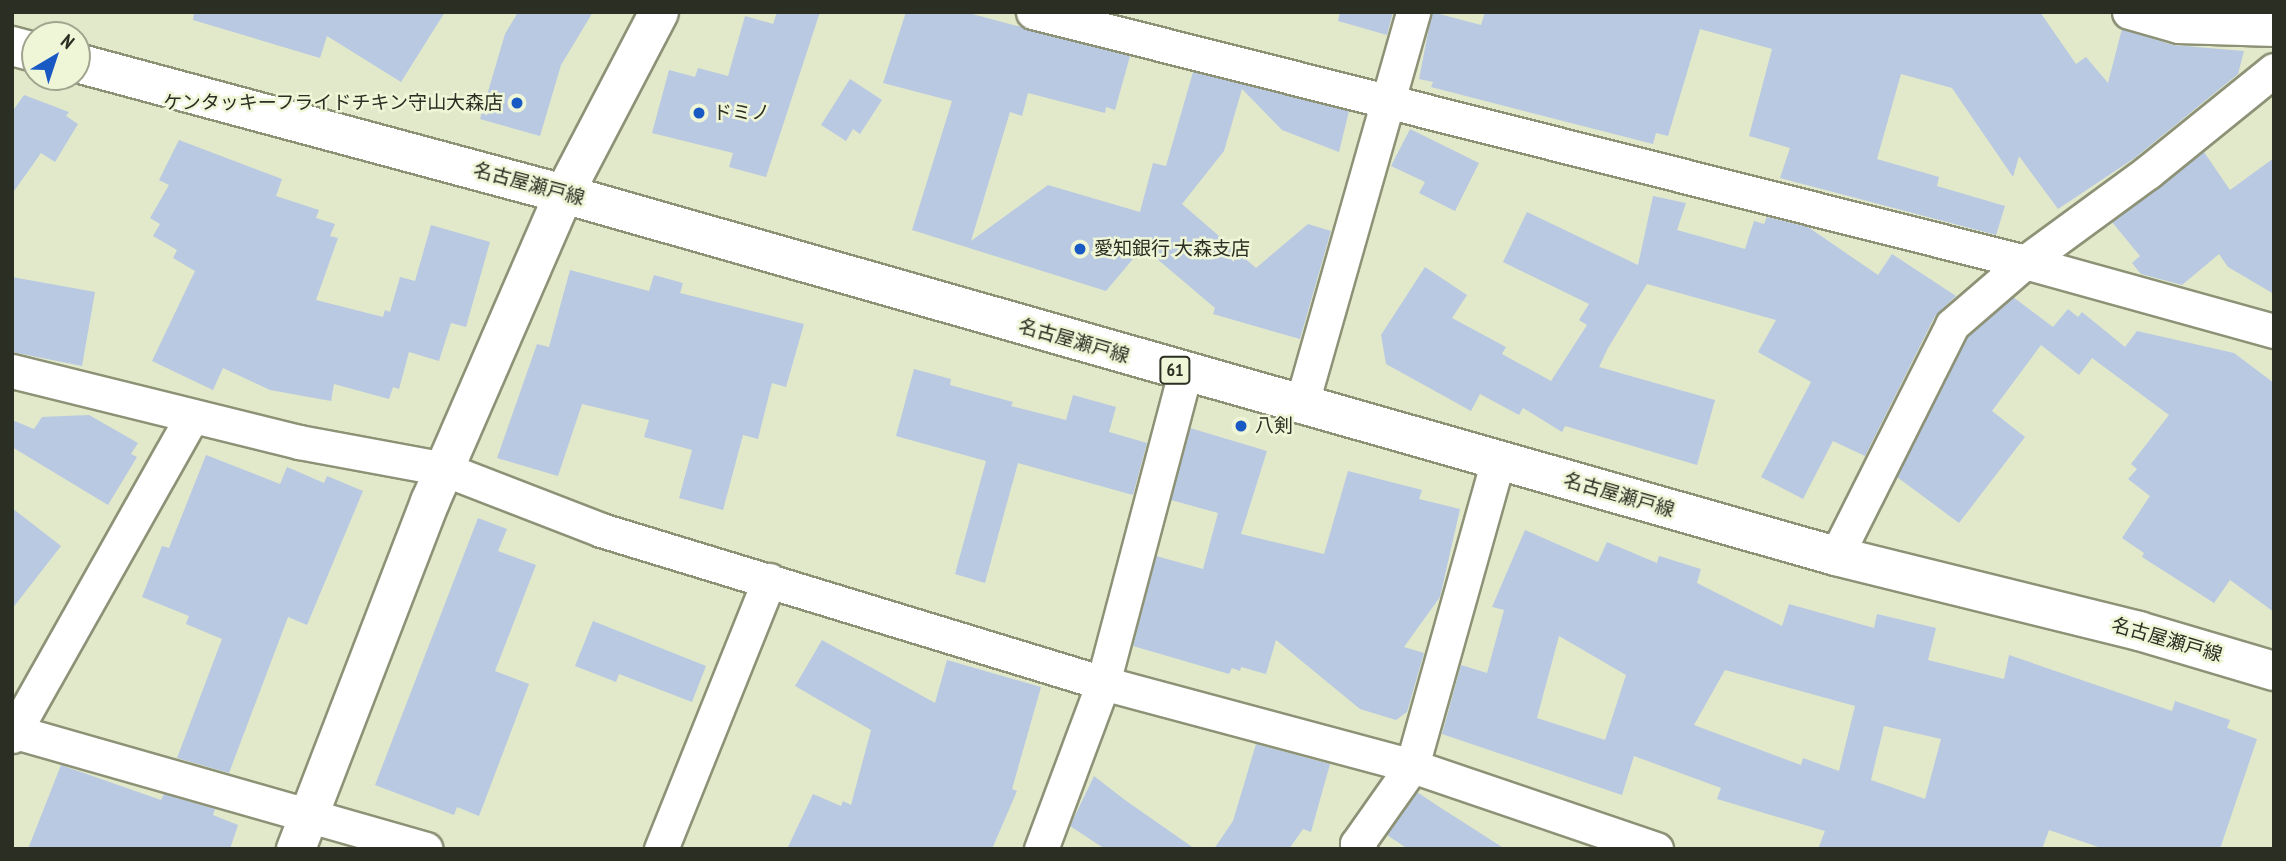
<!DOCTYPE html>
<html>
<head>
<meta charset="utf-8">
<style>
  body { margin:0 }
  #map { position:relative; width:2286px; height:861px; overflow:hidden; background:#e2e8ca; font-family:"PT Sans Narrow","Noto Sans JP",sans-serif }
  div>[style] { position:absolute }
  [style*='--x'] { left:calc(var(--x)*1px); top:calc(var(--y)*1px); width:calc(var(--w)*1px); rotate:calc(var(--a)*1deg) }
  .building>* { inset:0; background:#b9c9e2 }
  .roads { filter:drop-shadow(2px 0 #8d9277) drop-shadow(-2px 0 #8d9277) drop-shadow(0 2px #8d9277) drop-shadow(0 -2px #8d9277) }
  .street>* { height:33px; margin:-16.5px; padding:0 16.5px; transform-origin:16.5px; border-radius:16.5px; background:#fff }
  .secondary>* { height:38px; margin:-19px; padding:0 19px; transform-origin:19px; border-radius:19px; background:#fff }
  .primary>* { height:38px; margin:-19px; padding:0 19px; transform-origin:19px; border-radius:19px; background:#fff }
  .dots>* { width:19px; height:19px; translate:-50% -50%; box-sizing:border-box; border:4px solid #eff5d7; border-radius:50% }
  span { translate:-50% -50%; white-space:nowrap; text-align:center; line-height:1.15; -webkit-text-stroke:5px #eff5d7; paint-order:stroke }
  .shield-label span { padding:2px 5px; background:#eff5d7; border:2px solid; border-radius:5px; -webkit-text-stroke-width:0 }
  .shield-label { font-size:18px; color:#2b2e22; font-weight:700 }
  .poi-label { font-size:19px; color:#2b2e22 }
  .right { translate:-100% -50%; text-align:right }
  .left { translate:0 -50%; text-align:left }
  .street-label { font-size:19px; color:#2b2e22 }
  .frame { position:absolute; inset:0; border:14px solid #2b2e22; pointer-events:none }
  .north { position:absolute; left:21px; top:21px; width:70px; height:70px; box-sizing:border-box; background:#eff5d7; border:2px solid #a1a58f; border-radius:50%; rotate:39deg; font-size:19px; font-weight:700; line-height:28px; text-align:center; color:#2b2e22 }
  .north::after { content:''; display:block; margin:auto; width:24px; height:32px; background:#1959c4; clip-path:polygon(50% 0,100% 100%,50% 72%,0 100%) }
</style>
</head>
<body>
<div id="map">
  <div class="building">
    <div style="clip-path:polygon(194px 12px,445px 12px,401px 82px,327px 36px,320px 58px,193px 20px)"></div>
    <div style="clip-path:polygon(518px 12px,593px 12px,561px 65px,540px 136px,480px 119px,505px 34px)"></div>
    <div style="clip-path:polygon(777px 12px,820px 12px,766px 177px,729px 167px,733px 153px,652px 133px,669px 70px,695px 77px,698px 68px,728px 76px,745px 16px,773px 24px)"></div>
    <div style="clip-path:polygon(906px 12px,965px 12px,1130px 56px,1115px 110px,1106px 107px,1105px 113px,1028px 93px,1022px 116px,1010px 112px,971px 241px,1048px 185px,1140px 212px,1153px 163px,1166px 166px,1193px 72px,1349px 111px,1339px 152px,1282px 130px,1242px 89px,1224px 151px,1182px 204px,1256px 268px,1308px 224px,1331px 231px,1300px 339px,1213px 314px,1215px 308px,1143px 247px,1106px 291px,912px 230px,952px 101px,883px 83px)"></div>
    <div style="clip-path:polygon(1340px 12px,1393px 12px,1387px 35px,1338px 21px)"></div>
    <div style="clip-path:polygon(1432px 12px,1481px 25px,1485px 12px,2040px 12px,2076px 64px,2086px 57px,2108px 83px,2122px 29px,2173px 45px,2244px 51px,2238px 74px,2136px 157px,2058px 209px,2019px 156px,2013px 177px,1952px 88px,1901px 74px,1877px 159px,1939px 177px,1937px 186px,2005px 206px,1996px 235px,1780px 178px,1790px 148px,1749px 136px,1772px 49px,1700px 29px,1668px 136px,1656px 133px,1653px 144px,1431px 87px,1433px 82px,1419px 79px)"></div>
    <div style="clip-path:polygon(850px 79px,882px 100px,860px 134px,853px 129px,846px 141px,821px 125px)"></div>
    <div style="clip-path:polygon(24px 95px,69px 112px,66px 116px,78px 124px,55px 162px,41px 153px,12px 194px,12px 112px)"></div>
    <div style="clip-path:polygon(1410px 129px,1479px 163px,1455px 211px,1419px 193px,1425px 182px,1391px 166px)"></div>
    <div style="clip-path:polygon(179px 140px,282px 179px,276px 196px,319px 210px,316px 218px,335px 224px,330px 236px,338px 238px,316px 300px,383px 317px,385px 310px,390px 312px,400px 277px,415px 281px,431px 225px,490px 242px,466px 327px,451px 323px,439px 361px,409px 352px,399px 389px,393px 387px,389px 399px,334px 384px,331px 401px,270px 390px,223px 368px,213px 390px,152px 361px,195px 271px,173px 258px,177px 250px,153px 236px,160px 224px,150px 218px,169px 185px,159px 180px)"></div>
    <div style="clip-path:polygon(2204px 152px,2230px 190px,2274px 158px,2274px 294px,2228px 267px,2219px 254px,2182px 285px,2141px 274px,2132px 263px,2140px 256px,2112px 222px)"></div>
    <div style="clip-path:polygon(1653px 196px,1686px 203px,1677px 230px,1745px 249px,1754px 221px,1764px 224px,1767px 217px,1808px 227px,1878px 275px,1892px 254px,1956px 296px,1935px 316px,1865px 456px,1833px 441px,1803px 499px,1761px 477px,1811px 382px,1758px 352px,1776px 320px,1647px 284px,1608px 348px,1599px 367px,1715px 400px,1697px 465px,1565px 426px,1562px 432px,1523px 408px,1519px 415px,1480px 394px,1471px 411px,1386px 364px,1381px 335px,1425px 267px,1467px 295px,1452px 318px,1506px 347px,1502px 354px,1551px 381px,1587px 325px,1579px 320px,1589px 304px,1503px 262px,1527px 212px,1638px 265px)"></div>
    <div style="clip-path:polygon(570px 270px,649px 291px,654px 275px,683px 283px,680px 293px,804px 324px,786px 387px,772px 383px,758px 439px,743px 435px,723px 510px,679px 498px,692px 450px,644px 437px,649px 420px,582px 404px,558px 476px,497px 458px,537px 344px,549px 347px)"></div>
    <div style="clip-path:polygon(12px 277px,95px 292px,82px 366px,12px 352px)"></div>
    <div style="clip-path:polygon(2013px 297px,2053px 327px,2068px 309px,2078px 317px,2082px 312px,2125px 347px,2137px 331px,2234px 353px,2274px 383px,2274px 612px,2230px 580px,2214px 603px,2142px 557px,2144px 553px,2122px 538px,2150px 496px,2128px 479px,2137px 469px,2131px 464px,2169px 415px,2092px 358px,2079px 375px,2041px 345px,1992px 411px,2025px 437px,1959px 523px,1897px 477px,1967px 337px)"></div>
    <div style="clip-path:polygon(914px 369px,951px 379px,950px 385px,1013px 402px,1011px 406px,1066px 420px,1073px 395px,1116px 407px,1109px 432px,1147px 443px,1133px 495px,1018px 463px,985px 583px,955px 574px,986px 461px,896px 436px)"></div>
    <div style="clip-path:polygon(89px 415px,138px 443px,131px 454px,137px 457px,108px 505px,12px 447px,12px 420px,34px 429px,42px 417px)"></div>
    <div style="clip-path:polygon(1190px 428px,1267px 451px,1241px 534px,1324px 554px,1348px 471px,1422px 490px,1419px 499px,1460px 509px,1440px 597px,1404px 647px,1424px 653px,1407px 712px,1396px 720px,1360px 709px,1276px 640px,1266px 674px,1241px 667px,1240px 671px,1232px 668px,1229px 674px,1133px 646px,1156px 556px,1203px 569px,1218px 513px,1171px 500px)"></div>
    <div style="clip-path:polygon(206px 455px,280px 484px,287px 467px,324px 483px,327px 476px,363px 491px,307px 625px,288px 617px,229px 773px,177px 758px,222px 639px,186px 624px,189px 616px,142px 597px,162px 546px,169px 548px)"></div>
    <div style="clip-path:polygon(12px 508px,61px 546px,12px 609px)"></div>
    <div style="clip-path:polygon(478px 518px,507px 529px,498px 551px,536px 565px,495px 671px,529px 684px,479px 816px,457px 807px,454px 815px,375px 785px)"></div>
    <div style="clip-path:polygon(evenodd,1525px 530px,1598px 562px,1607px 542px,1657px 563px,1659px 556px,1701px 569px,1697px 583px,1782px 626px,1789px 604px,1874px 628px,1877px 614px,1936px 628px,1928px 660px,2004px 679px,2009px 655px,2172px 711px,2175px 701px,2230px 720px,2227px 728px,2257px 739px,2220px 849px,2104px 849px,2049px 830px,2042px 849px,1818px 849px,1825px 831px,1717px 799px,1721px 788px,1634px 756px,1622px 795px,1442px 734px,1461px 665px,1487px 673px,1504px 610px,1492px 607px,1525px 530px,1559px 636px,1626px 675px,1605px 740px,1537px 718px,1559px 636px,1525px 530px,1725px 670px,1855px 706px,1839px 771px,1803px 758px,1801px 765px,1694px 725px,1725px 670px,1525px 530px,1884px 726px,1941px 739px,1925px 799px,1871px 780px,1884px 726px)"></div>
    <div style="clip-path:polygon(593px 621px,706px 666px,692px 702px,619px 674px,616px 682px,575px 666px)"></div>
    <div style="clip-path:polygon(822px 640px,935px 703px,947px 660px,1041px 687px,1012px 789px,1017px 791px,992px 849px,787px 849px,813px 794px,841px 806px,843px 801px,851px 805px,871px 730px,795px 686px)"></div>
    <div style="clip-path:polygon(1256px 744px,1330px 764px,1311px 832px,1303px 829px,1289px 849px,1214px 849px,1233px 821px)"></div>
    <div style="clip-path:polygon(61px 765px,161px 800px,164px 794px,215px 809px,213px 815px,238px 825px,230px 849px,28px 849px)"></div>
    <div style="clip-path:polygon(1094px 776px,1125px 800px,1195px 849px,1105px 849px,1070px 826px)"></div>
    <div style="clip-path:polygon(1417px 792px,1438px 806px,1505px 849px,1408px 849px,1387px 835px)"></div>
  </div>
  <div class="roads">
    <div class="street">
      <div style="--x:1033;--y:12;--w:1023;--a:14.14"></div>
      <div style="--x:2025;--y:262;--w:258;--a:15.5"></div>
      <div style="--x:2129;--y:12;--w:51;--a:15.9"></div>
      <div style="--x:2178;--y:26;--w:96;--a:1.8"></div>
      <div style="--x:12;--y:371;--w:296;--a:13.9"></div>
      <div style="--x:299;--y:442;--w:147;--a:10.5"></div>
      <div style="--x:444;--y:469;--w:168;--a:21.2"></div>
      <div style="--x:601;--y:530;--w:525;--a:16.95"></div>
      <div style="--x:1103;--y:683;--w:320;--a:15"></div>
      <div style="--x:1412;--y:766;--w:258;--a:18.8"></div>
      <div style="--x:1301;--y:406;--w:410;--a:-74.1"></div>
      <div style="--x:1836;--y:556;--w:258;--a:-63.3"></div>
      <div style="--x:1952;--y:325;--w:96;--a:-40.8"></div>
      <div style="--x:2025;--y:262;--w:152;--a:-36.2"></div>
      <div style="--x:2148;--y:172;--w:162;--a:-39"></div>
      <div style="--x:12;--y:731;--w:430;--a:15.9"></div>
      <div style="--x:12;--y:736;--w:367;--a:-60.6"></div>
      <div style="--x:661;--y:849;--w:290;--a:-68.1"></div>
      <div style="--x:1041;--y:849;--w:177;--a:-69.5"></div>
      <div style="--x:1103;--y:683;--w:321;--a:-75.2"></div>
      <div style="--x:1360;--y:849;--w:6;--a:-121"></div>
      <div style="--x:1357;--y:844;--w:95;--a:-54.8"></div>
      <div style="--x:1412;--y:766;--w:317;--a:-74.3"></div>
    </div>
    <div class="secondary">
      <div style="--x:296;--y:849;--w:372;--a:-68.9"></div>
      <div style="--x:430;--y:502;--w:336;--a:-66.5"></div>
      <div style="--x:564;--y:194;--w:205;--a:-62.4"></div>
    </div>
    <div class="primary">
      <div style="--x:12;--y:46;--w:24;--a:15"></div>
      <div style="--x:77;--y:63;--w:504;--a:15.06"></div>
      <div style="--x:564;--y:194;--w:1323;--a:15.89"></div>
      <div style="--x:1836;--y:556;--w:312;--a:13.9"></div>
      <div style="--x:2139;--y:631;--w:141;--a:16.5"></div>
    </div>
  </div>
  <div class="dots">
    <div style="left:517px;top:103px;background:#1959c4"></div>
    <div style="left:699px;top:113px;background:#1959c4"></div>
    <div style="left:1080px;top:249px;background:#1959c4"></div>
    <div style="left:1241px;top:426px;background:#1959c4"></div>
  </div>
  <div class="shield-label">
    <span style="left:1175px;top:370px">61</span>
  </div>
  <div class="poi-label">
    <span class="right" style="left:503px;top:103px">ケンタッキーフライドチキン守山大森店</span>
    <span class="left" style="left:713px;top:113px">ドミノ</span>
    <span class="left" style="left:1094px;top:249px">愛知銀行 大森支店</span>
    <span class="left" style="left:1255px;top:426px">八剣</span>
  </div>
  <div class="street-label">
    <span style="left:529px;top:184px;rotate:15deg">名古屋瀬戸線</span>
    <span style="left:1074px;top:341px;rotate:16deg">名古屋瀬戸線</span>
    <span style="left:1619px;top:495px;rotate:16deg">名古屋瀬戸線</span>
    <span style="left:2167px;top:640px;rotate:16deg">名古屋瀬戸線</span>
  </div>
  <div class="frame"></div>
  <div class="north">N</div>
</div>
</body>
</html>
